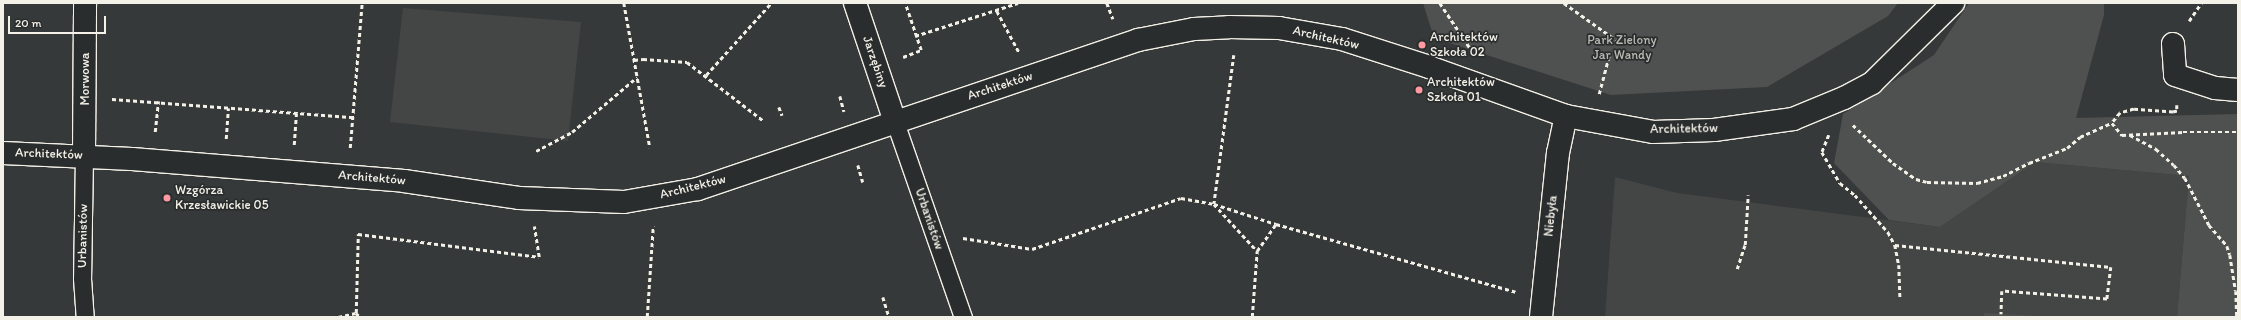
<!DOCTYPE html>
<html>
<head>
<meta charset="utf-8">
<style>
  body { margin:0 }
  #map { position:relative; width:2241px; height:320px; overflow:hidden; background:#363939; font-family:Itim,sans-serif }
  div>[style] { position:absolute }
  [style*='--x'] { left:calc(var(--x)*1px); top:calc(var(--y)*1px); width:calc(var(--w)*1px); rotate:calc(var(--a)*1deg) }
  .built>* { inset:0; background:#434645 }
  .green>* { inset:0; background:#4e514f }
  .path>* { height:2.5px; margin-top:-1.25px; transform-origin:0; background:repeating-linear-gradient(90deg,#f4f1e8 0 4px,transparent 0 7px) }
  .roads { filter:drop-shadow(1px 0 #f4f1e8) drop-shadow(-1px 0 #f4f1e8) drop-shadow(0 1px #f4f1e8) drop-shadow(0 -1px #f4f1e8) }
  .service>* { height:17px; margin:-8.5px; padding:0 8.5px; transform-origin:8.5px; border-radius:8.5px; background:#2a2d2e }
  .minor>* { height:22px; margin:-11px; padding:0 11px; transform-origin:11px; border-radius:11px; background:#2a2d2e }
  .dots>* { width:11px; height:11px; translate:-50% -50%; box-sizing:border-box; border:2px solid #2a2d2e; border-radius:50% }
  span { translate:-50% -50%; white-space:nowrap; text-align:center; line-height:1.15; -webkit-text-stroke:3.5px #2a2d2e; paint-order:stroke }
  .street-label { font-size:13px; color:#f4f1e8 }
  .poi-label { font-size:13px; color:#f4f1e8 }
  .left { translate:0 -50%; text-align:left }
  .park-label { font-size:13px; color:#bab9b2 }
  .frame { position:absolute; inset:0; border:4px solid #f4f1e8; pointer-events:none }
  .scale { position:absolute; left:8px; top:16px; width:98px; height:18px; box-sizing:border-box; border:2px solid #f4f1e8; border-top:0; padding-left:5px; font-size:12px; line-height:14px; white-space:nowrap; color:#f4f1e8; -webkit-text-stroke:3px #2a2d2e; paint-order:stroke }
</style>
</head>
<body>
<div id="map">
  <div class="built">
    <div style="clip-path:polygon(403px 8px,581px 22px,568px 141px,390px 122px)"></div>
    <div style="clip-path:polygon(2035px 162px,2189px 176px,2177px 317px,1605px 317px,1615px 177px,1677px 193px,1940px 227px)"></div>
  </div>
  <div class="green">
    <div style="clip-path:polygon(1423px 3px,1898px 3px,1888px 16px,1767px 87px,1611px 95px,1434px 38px)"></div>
    <div style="clip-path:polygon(1969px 3px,2104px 3px,2104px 15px,2076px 118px,2238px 114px,2238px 317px,2177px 317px,2189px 176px,2035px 162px,1940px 227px,1889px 220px,1834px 163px,1843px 114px,1934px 55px)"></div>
    <div style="clip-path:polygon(1984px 313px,2001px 314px,2054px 317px,1984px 317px)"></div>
  </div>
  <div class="path">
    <div style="--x:624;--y:3;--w:147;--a:79.8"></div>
    <div style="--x:1107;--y:3;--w:17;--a:69"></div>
    <div style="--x:1440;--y:3;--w:58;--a:56.3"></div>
    <div style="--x:1564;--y:3;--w:64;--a:35.4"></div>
    <div style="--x:997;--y:11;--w:47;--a:61.8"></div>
    <div style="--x:2189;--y:21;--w:22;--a:-56"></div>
    <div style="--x:915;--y:36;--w:108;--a:-17.8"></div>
    <div style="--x:1234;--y:55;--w:150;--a:97.6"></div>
    <div style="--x:1214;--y:204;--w:65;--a:17.9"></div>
    <div style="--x:1276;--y:224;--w:249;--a:15.8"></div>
    <div style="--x:903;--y:57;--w:19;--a:-21"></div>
    <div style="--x:921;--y:50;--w:50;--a:-108.8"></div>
    <div style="--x:634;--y:60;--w:9;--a:-6"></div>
    <div style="--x:643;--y:59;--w:44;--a:3.9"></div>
    <div style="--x:687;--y:62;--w:97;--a:37.5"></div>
    <div style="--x:706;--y:75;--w:97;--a:-47.9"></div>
    <div style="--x:1599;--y:94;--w:43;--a:-75.3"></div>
    <div style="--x:840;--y:96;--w:16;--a:75"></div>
    <div style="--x:112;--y:99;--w:242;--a:4.3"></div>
    <div style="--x:2177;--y:105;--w:6;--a:90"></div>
    <div style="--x:2177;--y:111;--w:4;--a:166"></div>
    <div style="--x:2173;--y:112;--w:39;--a:-176"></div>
    <div style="--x:2134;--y:109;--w:15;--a:164"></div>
    <div style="--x:2120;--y:113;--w:13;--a:129"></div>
    <div style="--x:2112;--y:123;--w:16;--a:50"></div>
    <div style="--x:2122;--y:135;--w:61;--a:-2.8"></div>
    <div style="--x:2183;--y:132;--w:55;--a:0"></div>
    <div style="--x:779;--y:107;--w:9;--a:69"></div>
    <div style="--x:1853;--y:125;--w:55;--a:43.5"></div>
    <div style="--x:1893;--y:163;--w:28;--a:35"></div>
    <div style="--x:1916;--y:179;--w:11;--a:15"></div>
    <div style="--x:1927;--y:182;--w:50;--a:1.1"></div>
    <div style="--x:1977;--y:183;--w:27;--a:-15"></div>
    <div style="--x:2003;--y:176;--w:29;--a:-27"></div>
    <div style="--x:2029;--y:163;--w:41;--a:-21.5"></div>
    <div style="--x:2067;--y:148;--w:17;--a:-40"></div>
    <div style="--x:2080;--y:137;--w:35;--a:-24"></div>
    <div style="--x:155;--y:132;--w:31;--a:-84"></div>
    <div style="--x:1829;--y:135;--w:18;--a:112"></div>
    <div style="--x:1822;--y:152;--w:36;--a:60"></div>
    <div style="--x:1840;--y:183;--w:19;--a:39"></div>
    <div style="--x:1855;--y:195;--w:50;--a:48.3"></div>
    <div style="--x:1888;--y:232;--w:15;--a:62"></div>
    <div style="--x:1895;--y:245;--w:20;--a:79"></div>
    <div style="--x:1899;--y:265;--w:32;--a:88"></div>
    <div style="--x:2130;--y:135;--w:30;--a:28"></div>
    <div style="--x:2156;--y:149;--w:24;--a:42"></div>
    <div style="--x:2174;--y:165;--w:17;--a:50"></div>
    <div style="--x:2185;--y:178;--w:53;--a:62.9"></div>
    <div style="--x:2209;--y:225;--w:28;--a:49"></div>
    <div style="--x:2227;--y:246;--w:9;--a:72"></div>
    <div style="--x:2230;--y:255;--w:36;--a:81"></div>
    <div style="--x:2236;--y:291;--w:26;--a:88"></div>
    <div style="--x:226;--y:139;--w:31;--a:-86"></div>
    <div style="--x:294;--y:145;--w:32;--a:-86"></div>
    <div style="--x:350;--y:148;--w:145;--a:-85.3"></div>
    <div style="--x:536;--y:151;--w:41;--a:-27.8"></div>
    <div style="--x:572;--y:132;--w:85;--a:-40.2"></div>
    <div style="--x:858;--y:165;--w:18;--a:74"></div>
    <div style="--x:963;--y:238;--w:70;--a:9.1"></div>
    <div style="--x:1032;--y:249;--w:157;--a:-18.9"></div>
    <div style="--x:1181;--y:198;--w:34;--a:10"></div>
    <div style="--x:1214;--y:204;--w:64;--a:47.5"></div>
    <div style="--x:1257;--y:251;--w:33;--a:-55"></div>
    <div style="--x:1895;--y:245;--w:217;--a:5.8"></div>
    <div style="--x:2111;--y:267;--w:32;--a:97"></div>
    <div style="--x:2107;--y:299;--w:105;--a:-175.6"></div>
    <div style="--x:2002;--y:291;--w:23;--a:92"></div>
    <div style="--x:1737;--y:269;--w:25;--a:-72"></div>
    <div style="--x:1745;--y:245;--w:50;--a:-86.6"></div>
    <div style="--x:883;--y:297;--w:21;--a:73"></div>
    <div style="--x:356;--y:313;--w:6;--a:45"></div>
    <div style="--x:338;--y:317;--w:18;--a:-13"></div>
    <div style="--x:356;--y:313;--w:79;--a:-88.5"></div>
    <div style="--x:358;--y:234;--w:182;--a:7.2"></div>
    <div style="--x:539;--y:257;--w:31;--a:-99"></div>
    <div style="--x:647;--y:317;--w:91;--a:-86.2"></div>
    <div style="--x:1252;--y:317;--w:66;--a:-85.7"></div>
  </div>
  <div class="roads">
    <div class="service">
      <div style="--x:895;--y:122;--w:207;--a:70.8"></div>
      <div style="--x:84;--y:155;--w:123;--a:90.9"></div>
      <div style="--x:82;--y:278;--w:39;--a:86"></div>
    </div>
    <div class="minor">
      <div style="--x:855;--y:3;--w:126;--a:71.4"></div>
      <div style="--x:2173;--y:44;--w:31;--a:86"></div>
      <div style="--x:2175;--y:75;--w:42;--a:18"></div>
      <div style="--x:2215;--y:88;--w:23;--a:5"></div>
      <div style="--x:3;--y:153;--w:129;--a:2.7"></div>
      <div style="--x:132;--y:159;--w:273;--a:4.6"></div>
      <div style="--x:404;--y:181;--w:116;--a:8.4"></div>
      <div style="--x:519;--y:198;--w:105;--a:2.2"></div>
      <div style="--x:624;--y:202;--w:75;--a:-10"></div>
      <div style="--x:698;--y:189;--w:465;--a:-18.7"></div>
      <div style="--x:1138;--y:40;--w:57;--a:-11.1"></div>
      <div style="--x:1194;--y:29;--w:35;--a:-3"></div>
      <div style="--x:1229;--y:27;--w:50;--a:1.1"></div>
      <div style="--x:1279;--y:28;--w:64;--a:9.9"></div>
      <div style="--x:1342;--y:39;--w:91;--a:17.8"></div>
      <div style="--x:1429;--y:67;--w:145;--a:19.7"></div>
      <div style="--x:1566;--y:116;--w:88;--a:10.4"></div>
      <div style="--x:1653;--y:132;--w:61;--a:-1.9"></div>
      <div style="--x:1714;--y:130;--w:80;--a:-7.9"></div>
      <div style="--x:1793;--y:119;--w:55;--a:-22.4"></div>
      <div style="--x:1844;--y:98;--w:32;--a:-28"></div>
      <div style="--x:1872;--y:83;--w:114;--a:-44.6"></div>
      <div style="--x:84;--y:155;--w:152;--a:-89.6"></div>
      <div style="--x:1541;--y:317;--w:165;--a:-84.1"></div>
      <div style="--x:1558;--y:153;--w:38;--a:-78"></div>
    </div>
  </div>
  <div class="dots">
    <div style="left:1422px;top:45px;background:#ff9aa2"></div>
    <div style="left:1419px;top:90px;background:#ff9aa2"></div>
    <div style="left:167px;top:198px;background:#ff9aa2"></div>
  </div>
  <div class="street-label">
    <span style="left:1326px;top:38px;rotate:13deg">Architektów</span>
    <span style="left:875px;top:62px;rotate:71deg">Jarzębiny</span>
    <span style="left:85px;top:79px;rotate:-90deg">Morwowa</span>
    <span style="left:1000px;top:86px;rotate:-18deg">Architektów</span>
    <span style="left:1684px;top:129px;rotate:-1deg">Architektów</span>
    <span style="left:49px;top:154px;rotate:2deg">Architektów</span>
    <span style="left:372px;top:178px;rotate:5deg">Architektów</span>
    <span style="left:693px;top:187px;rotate:-14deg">Architektów</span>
    <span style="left:1551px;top:216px;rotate:-84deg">Niebyła</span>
    <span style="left:929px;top:219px;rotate:71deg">Urbanistów</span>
    <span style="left:83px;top:236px;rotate:-89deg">Urbanistów</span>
  </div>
  <div class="poi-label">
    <span class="left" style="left:1430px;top:45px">Architektów<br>Szkoła 02</span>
    <span class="left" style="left:1427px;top:90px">Architektów<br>Szkoła 01</span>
    <span class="left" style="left:175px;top:198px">Wzgórza<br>Krzesławickie 05</span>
  </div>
  <div class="park-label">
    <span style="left:1622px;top:48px">Park Zielony<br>Jar Wandy</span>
  </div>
  <div class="frame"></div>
  <div class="scale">20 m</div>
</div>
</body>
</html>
